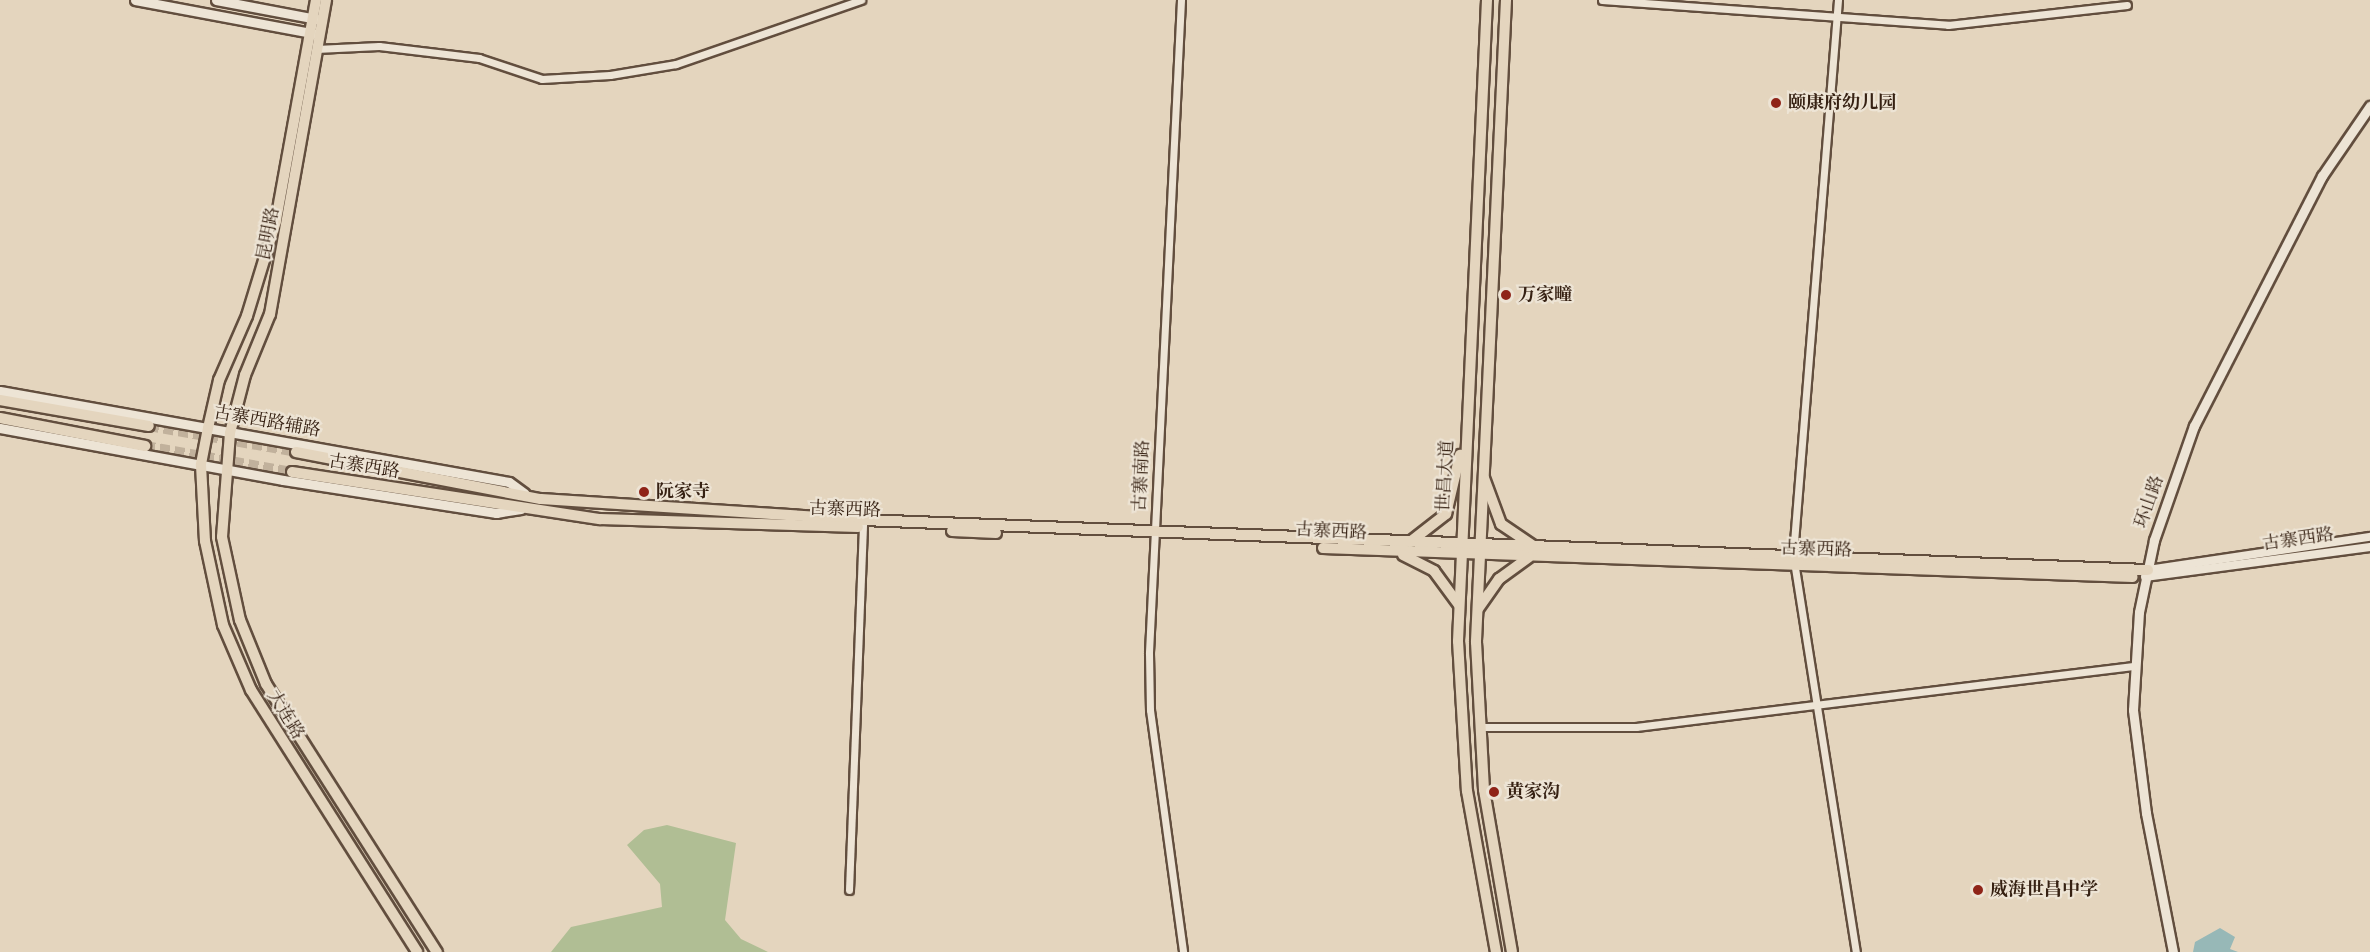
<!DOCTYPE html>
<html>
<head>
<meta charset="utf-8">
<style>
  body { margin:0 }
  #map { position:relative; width:2370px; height:952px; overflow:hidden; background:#e4d5be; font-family:"IM FELL DW Pica","Noto Serif SC",serif }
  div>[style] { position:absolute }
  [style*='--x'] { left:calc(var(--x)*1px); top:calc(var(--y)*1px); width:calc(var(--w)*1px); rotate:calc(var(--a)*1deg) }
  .green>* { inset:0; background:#b0be94 }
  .water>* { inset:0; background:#97b8b7 }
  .primary-tunnel>* { height:10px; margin-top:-5px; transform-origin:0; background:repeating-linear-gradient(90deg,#c1b19c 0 10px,transparent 0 15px) }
  .roads { filter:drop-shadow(2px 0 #624e3e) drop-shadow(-2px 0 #624e3e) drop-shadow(0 2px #624e3e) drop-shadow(0 -2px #624e3e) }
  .minor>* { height:7px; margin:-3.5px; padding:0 3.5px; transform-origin:3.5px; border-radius:3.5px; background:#ede4d5 }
  .tertiary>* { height:8px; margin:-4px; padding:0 4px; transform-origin:4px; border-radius:4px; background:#ede4d5 }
  .secondary>* { height:9px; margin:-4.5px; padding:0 4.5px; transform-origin:4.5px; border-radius:4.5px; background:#ede4d5 }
  .primary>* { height:10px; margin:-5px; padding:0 5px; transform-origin:5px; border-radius:5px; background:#e4d5be }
  .dots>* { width:16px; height:16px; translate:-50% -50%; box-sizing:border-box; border:3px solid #ede4d5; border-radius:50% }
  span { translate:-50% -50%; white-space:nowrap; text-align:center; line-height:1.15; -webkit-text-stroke:4.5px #ede4d5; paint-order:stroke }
  .poi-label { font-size:18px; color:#362113; font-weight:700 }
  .left { translate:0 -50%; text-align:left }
  .street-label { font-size:18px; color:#362113 }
</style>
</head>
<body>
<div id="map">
  <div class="green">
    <div style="clip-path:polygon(667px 825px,736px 843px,725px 920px,741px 939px,768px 952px,551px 952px,571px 927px,662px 907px,660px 884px,627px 845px,644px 830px)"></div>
  </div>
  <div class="water">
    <div style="clip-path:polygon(2220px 928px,2235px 937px,2230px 949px,2238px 952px,2193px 952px,2195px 942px)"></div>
  </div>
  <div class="primary-tunnel">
    <div style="--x:149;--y:426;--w:149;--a:10"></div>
    <div style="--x:145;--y:446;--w:149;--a:10"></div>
  </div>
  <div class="roads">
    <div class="minor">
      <div style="--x:1181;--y:0;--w:654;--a:92.81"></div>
      <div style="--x:1149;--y:653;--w:57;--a:89"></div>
      <div style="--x:1150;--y:710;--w:244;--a:82.2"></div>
      <div style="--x:1602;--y:0;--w:347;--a:4.1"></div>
      <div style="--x:1948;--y:25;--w:180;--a:-6.4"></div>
      <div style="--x:1838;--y:0;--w:557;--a:94.64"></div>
      <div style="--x:1793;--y:555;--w:402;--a:81"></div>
      <div style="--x:316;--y:49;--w:63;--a:-2.7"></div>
      <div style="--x:379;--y:46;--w:101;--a:6.8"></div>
      <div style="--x:479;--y:58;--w:66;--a:18.4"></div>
      <div style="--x:542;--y:79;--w:68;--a:-3.4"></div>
      <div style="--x:610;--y:75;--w:67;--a:-9.5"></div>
      <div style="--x:676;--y:64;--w:196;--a:-19.1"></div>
      <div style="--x:1479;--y:727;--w:157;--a:0"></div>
      <div style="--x:1636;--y:727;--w:501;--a:-7"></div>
      <div style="--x:849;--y:890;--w:370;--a:-87.8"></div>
    </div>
    <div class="tertiary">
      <div style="--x:2148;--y:570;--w:224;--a:-8.5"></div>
      <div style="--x:2145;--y:577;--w:227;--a:-7.6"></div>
    </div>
    <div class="secondary">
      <div style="--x:135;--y:0;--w:184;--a:10.6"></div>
      <div style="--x:216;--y:0;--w:103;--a:10.7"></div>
      <div style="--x:0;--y:391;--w:517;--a:10.14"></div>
      <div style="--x:509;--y:482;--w:19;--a:36"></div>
      <div style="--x:0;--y:428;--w:288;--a:10.4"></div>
      <div style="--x:283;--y:480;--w:216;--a:8.8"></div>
      <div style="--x:496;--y:513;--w:25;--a:-9"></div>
      <div style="--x:2173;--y:952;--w:142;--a:-101"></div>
      <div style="--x:2146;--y:813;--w:104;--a:-97.2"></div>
      <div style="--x:2133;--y:710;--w:98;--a:-86.5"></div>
      <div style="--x:2139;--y:612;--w:74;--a:-78.2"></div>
      <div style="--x:2154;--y:540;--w:121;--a:-70.7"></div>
      <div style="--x:2194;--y:426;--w:281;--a:-62.9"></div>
      <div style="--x:2322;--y:176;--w:85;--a:-55.6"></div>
    </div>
    <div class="primary">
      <div style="--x:316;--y:0;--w:225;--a:100.3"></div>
      <div style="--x:276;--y:221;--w:99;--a:107"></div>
      <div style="--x:247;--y:316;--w:70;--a:113.6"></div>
      <div style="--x:219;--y:380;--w:49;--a:102.9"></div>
      <div style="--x:208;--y:428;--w:38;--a:101"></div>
      <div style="--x:201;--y:465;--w:76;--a:87"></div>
      <div style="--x:205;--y:541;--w:86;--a:77.9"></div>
      <div style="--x:223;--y:625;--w:71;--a:66.7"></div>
      <div style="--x:251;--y:690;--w:310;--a:57.6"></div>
      <div style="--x:326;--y:0;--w:319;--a:100.1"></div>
      <div style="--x:270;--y:314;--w:66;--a:112.3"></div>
      <div style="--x:245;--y:375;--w:60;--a:104.5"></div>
      <div style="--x:230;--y:433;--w:104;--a:94.4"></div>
      <div style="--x:222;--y:537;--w:85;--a:77.8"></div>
      <div style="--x:240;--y:620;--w:69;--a:67.9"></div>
      <div style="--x:266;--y:684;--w:318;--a:57.5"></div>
      <div style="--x:1487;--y:0;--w:642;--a:92.59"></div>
      <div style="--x:1458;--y:641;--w:150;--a:86.6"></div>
      <div style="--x:1467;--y:791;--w:164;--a:79.8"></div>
      <div style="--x:1506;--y:0;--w:643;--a:92.68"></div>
      <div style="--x:1476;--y:642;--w:148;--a:86.9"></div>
      <div style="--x:1484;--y:790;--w:164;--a:80.2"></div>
      <div style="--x:0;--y:400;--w:151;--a:9.9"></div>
      <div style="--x:0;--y:418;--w:148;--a:10.9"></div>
      <div style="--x:296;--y:452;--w:249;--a:10.9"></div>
      <div style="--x:541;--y:499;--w:323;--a:3.7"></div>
      <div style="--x:863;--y:520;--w:1286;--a:2.23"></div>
      <div style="--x:292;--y:472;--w:312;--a:8.7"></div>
      <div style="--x:600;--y:519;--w:258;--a:1.8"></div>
      <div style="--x:1484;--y:478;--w:49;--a:69.7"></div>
      <div style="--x:1501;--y:524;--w:40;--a:34"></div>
      <div style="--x:952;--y:531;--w:44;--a:2.6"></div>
      <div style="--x:1410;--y:542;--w:46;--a:-37.9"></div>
      <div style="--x:1446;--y:514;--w:61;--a:-76.7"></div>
      <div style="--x:1323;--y:548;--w:810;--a:2.05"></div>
      <div style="--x:1403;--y:555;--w:35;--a:27"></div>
      <div style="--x:1434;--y:571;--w:42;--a:53.7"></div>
      <div style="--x:1478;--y:609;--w:37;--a:-55"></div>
      <div style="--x:1499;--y:579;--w:37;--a:-36"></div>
    </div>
  </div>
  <div class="dots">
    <div style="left:1776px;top:103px;background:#8f2418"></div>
    <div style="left:1506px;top:295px;background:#8f2418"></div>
    <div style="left:644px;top:492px;background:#8f2418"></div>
    <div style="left:1494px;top:792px;background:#8f2418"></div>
    <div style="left:1978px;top:890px;background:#8f2418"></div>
  </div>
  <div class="poi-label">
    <span class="left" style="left:1788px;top:103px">颐康府幼儿园</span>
    <span class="left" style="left:1518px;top:295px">万家疃</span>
    <span class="left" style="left:656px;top:492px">阮家寺</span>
    <span class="left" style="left:1506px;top:792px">黄家沟</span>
    <span class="left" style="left:1990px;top:890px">威海世昌中学</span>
  </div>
  <div class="street-label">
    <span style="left:269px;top:234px;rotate:-79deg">昆明路</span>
    <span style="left:267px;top:422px;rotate:10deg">古寨西路辅路</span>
    <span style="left:364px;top:467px;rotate:9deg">古寨西路</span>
    <span style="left:1142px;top:476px;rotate:-87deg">古寨南路</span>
    <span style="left:1446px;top:476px;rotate:-87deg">世昌大道</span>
    <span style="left:2150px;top:502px;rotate:-71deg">环山路</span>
    <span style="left:845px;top:510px;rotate:2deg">古寨西路</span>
    <span style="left:1331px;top:532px;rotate:3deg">古寨西路</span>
    <span style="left:2298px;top:540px;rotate:-8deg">古寨西路</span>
    <span style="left:1816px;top:550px;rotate:2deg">古寨西路</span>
    <span style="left:285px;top:715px;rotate:59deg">大连路</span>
  </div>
</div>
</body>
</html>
